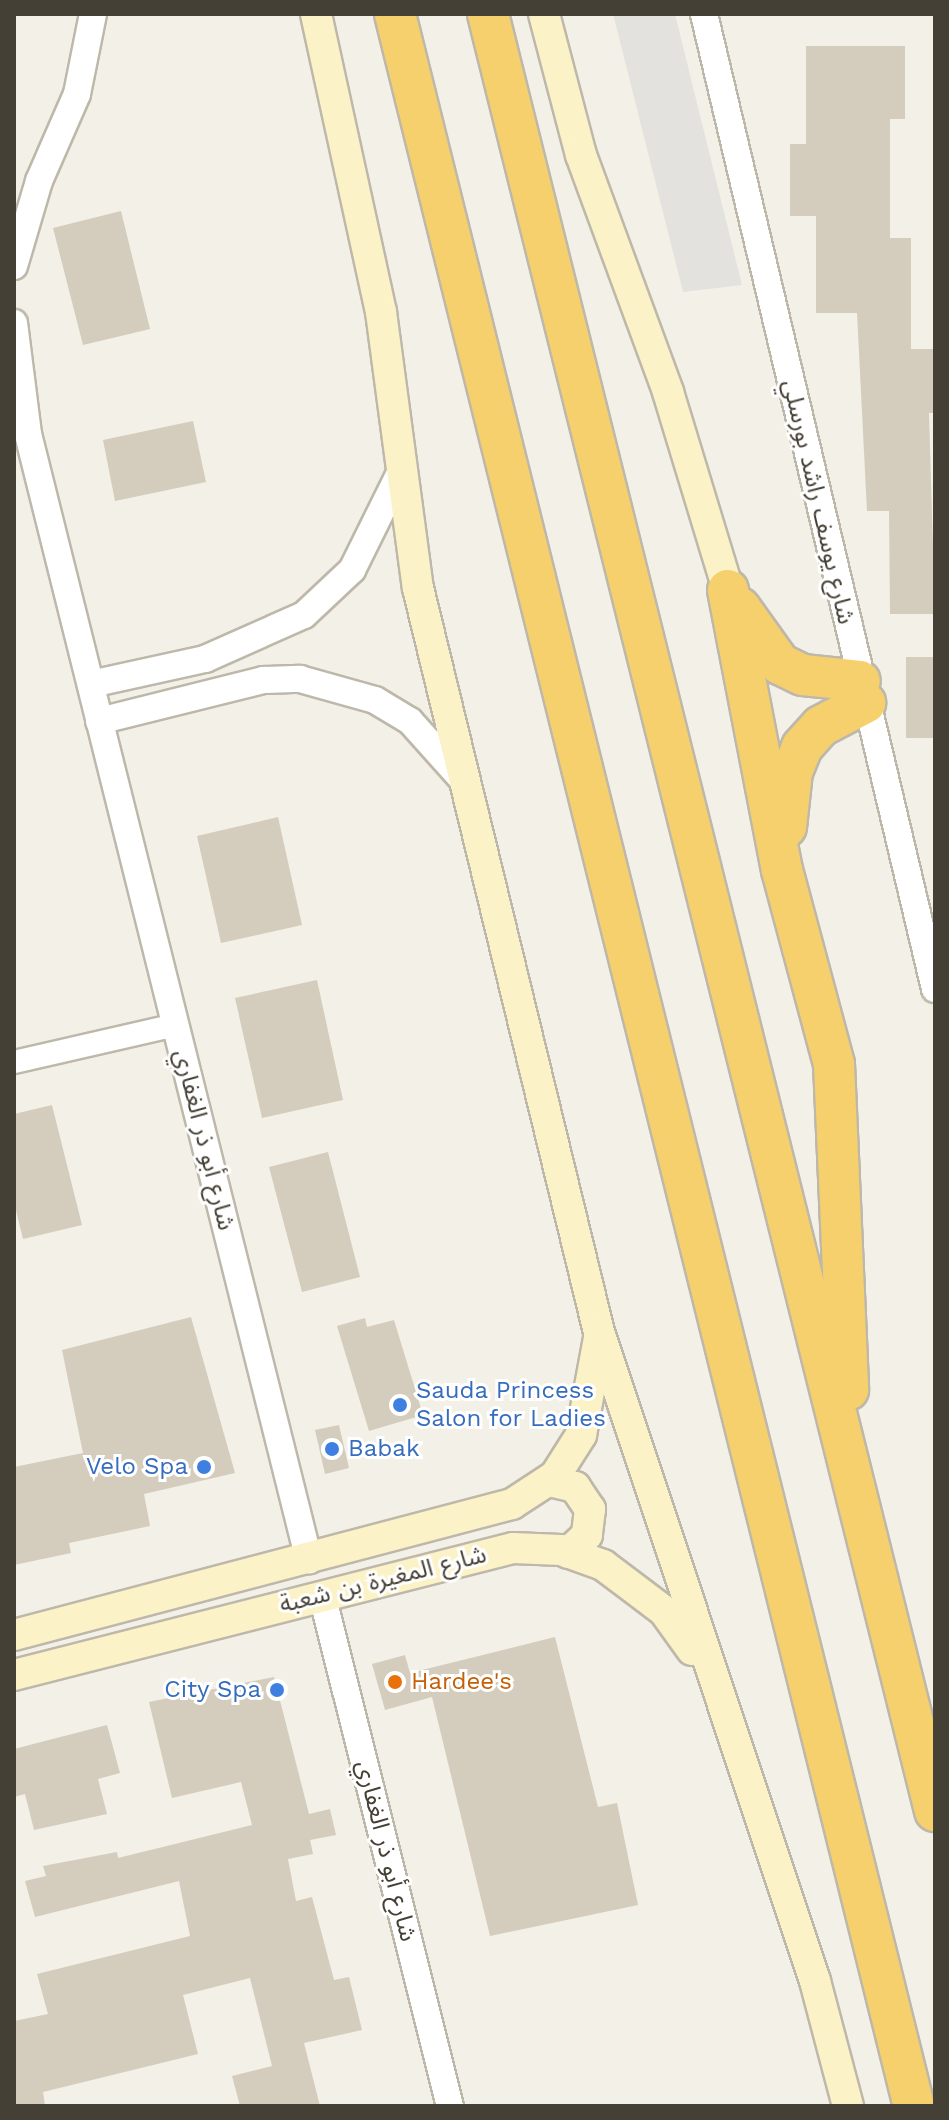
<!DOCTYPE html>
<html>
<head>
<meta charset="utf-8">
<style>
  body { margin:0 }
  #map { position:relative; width:949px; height:2120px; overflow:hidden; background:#f3f0e7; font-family:"Work Sans","Noto Sans Arabic",sans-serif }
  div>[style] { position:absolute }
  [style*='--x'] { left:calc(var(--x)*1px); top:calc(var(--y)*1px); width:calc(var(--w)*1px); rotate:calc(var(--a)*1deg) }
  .parking>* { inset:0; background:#e4e2df }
  .building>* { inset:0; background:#d4ccbd }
  .roads { filter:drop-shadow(2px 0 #beb8aa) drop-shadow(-2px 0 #beb8aa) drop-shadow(0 2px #beb8aa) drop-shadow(0 -2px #beb8aa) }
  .minor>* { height:22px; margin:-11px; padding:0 11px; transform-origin:11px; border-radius:11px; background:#fff }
  .tertiary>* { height:26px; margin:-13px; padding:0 13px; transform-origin:13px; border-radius:13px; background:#fff }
  .secondary>* { height:30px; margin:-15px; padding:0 15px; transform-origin:15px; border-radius:15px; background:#fcf2c8 }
  .motorway>* { height:40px; margin:-20px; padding:0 20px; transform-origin:20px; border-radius:20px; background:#f7d06e }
  .dots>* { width:22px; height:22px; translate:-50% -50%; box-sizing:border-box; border:4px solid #fff; border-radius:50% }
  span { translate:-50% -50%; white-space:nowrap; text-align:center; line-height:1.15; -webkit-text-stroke:6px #fff; paint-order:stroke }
  .street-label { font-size:24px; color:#454036 }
  .shop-label { font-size:24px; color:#366cbe }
  .left { translate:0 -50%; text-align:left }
  .right { translate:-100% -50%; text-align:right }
  .food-label { font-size:24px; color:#c56008 }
  .frame { position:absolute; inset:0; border:16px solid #454036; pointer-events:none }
</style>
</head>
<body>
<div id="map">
  <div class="parking">
    <div style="clip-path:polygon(613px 14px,675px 14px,742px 285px,683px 292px)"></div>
  </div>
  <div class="building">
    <div style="clip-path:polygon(806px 46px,905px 46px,905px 119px,890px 119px,890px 238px,911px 238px,911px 349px,935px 349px,935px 413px,929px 413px,935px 614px,890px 614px,889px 511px,867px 511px,857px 313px,816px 313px,816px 216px,790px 216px,790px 144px,806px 144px)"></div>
    <div style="clip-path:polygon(121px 211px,150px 329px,83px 345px,53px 228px)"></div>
    <div style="clip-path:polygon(193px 421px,206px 482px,115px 501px,103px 440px)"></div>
    <div style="clip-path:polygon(906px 657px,935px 657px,935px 738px,906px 738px)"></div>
    <div style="clip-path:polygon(278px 817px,302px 925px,221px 943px,197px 836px)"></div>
    <div style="clip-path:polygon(317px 980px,343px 1100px,262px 1118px,235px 998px)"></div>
    <div style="clip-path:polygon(52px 1105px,82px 1225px,23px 1239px,14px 1202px,14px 1114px)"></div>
    <div style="clip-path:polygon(328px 1152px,360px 1277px,302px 1292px,269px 1167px)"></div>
    <div style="clip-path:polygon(191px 1317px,235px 1473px,144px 1494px,150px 1526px,69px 1543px,71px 1553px,14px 1565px,14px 1467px,83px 1453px,62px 1350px)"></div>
    <div style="clip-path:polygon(365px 1318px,367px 1327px,394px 1320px,423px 1415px,369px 1431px,337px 1326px)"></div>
    <div style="clip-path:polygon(339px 1425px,349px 1468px,325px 1474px,315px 1430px)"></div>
    <div style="clip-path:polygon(555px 1637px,598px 1807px,617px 1803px,638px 1905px,490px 1936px,432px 1697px,385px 1710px,372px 1664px,405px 1655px,410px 1673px)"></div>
    <div style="clip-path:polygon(274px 1677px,309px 1814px,330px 1809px,336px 1835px,310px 1840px,313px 1854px,288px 1859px,296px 1901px,312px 1897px,334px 1980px,349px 1977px,362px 2030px,304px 2043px,320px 2106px,240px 2106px,232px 2076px,272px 2066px,250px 1978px,183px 1995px,198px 2054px,43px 2092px,45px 2106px,14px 2106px,14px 2021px,48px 2014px,37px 1974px,190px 1936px,179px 1881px,35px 1917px,25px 1881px,46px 1876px,43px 1866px,117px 1852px,118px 1858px,252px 1825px,241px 1782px,172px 1798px,149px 1702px)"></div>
    <div style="clip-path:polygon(107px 1725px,120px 1773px,98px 1779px,107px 1814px,34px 1830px,25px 1794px,14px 1797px,14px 1749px)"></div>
  </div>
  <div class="roads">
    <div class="minor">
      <div style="--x:14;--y:1062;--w:166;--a:-12.9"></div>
    </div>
    <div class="tertiary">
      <div style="--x:704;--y:14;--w:1002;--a:76.67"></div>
      <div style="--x:14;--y:266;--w:89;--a:-73.6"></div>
      <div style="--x:39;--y:181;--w:95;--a:-66.4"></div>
      <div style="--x:77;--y:94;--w:82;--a:-78.7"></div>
      <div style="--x:14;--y:323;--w:112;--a:82.8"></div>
      <div style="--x:28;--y:434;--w:1161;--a:75.99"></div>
      <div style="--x:91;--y:684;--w:117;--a:-12.4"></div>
      <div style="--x:205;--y:659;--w:108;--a:-24"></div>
      <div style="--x:304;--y:615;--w:66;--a:-43.2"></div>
      <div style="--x:352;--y:570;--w:115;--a:-63.7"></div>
      <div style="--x:99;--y:721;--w:169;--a:-14"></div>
      <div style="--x:263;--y:680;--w:37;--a:-2"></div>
      <div style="--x:300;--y:679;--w:78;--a:15.6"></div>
      <div style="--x:375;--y:700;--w:41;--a:31"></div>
      <div style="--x:410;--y:721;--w:79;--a:48.1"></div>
      <div style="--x:322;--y:1595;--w:527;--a:75.94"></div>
    </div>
    <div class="secondary">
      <div style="--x:316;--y:14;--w:305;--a:77.7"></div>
      <div style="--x:381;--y:312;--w:278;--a:82.4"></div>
      <div style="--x:418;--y:588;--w:766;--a:76.33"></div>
      <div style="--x:599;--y:1332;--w:684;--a:71.59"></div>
      <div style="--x:815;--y:1981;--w:129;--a:75.2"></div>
      <div style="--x:544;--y:14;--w:146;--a:75.3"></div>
      <div style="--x:581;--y:155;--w:252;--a:69.8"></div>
      <div style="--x:668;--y:392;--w:207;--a:73.1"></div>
      <div style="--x:549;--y:1481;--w:27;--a:13"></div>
      <div style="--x:575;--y:1487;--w:27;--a:56"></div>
      <div style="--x:590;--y:1509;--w:26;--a:97"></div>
      <div style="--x:587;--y:1535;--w:26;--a:137"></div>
      <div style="--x:14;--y:1635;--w:515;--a:-14.74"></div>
      <div style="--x:512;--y:1504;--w:51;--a:-33.1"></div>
      <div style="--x:555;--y:1476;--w:49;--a:-57.6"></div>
      <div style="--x:581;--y:1435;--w:99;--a:-79.5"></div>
      <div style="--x:14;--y:1675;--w:515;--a:-14.28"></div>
      <div style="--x:513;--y:1548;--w:48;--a:2.4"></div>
      <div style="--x:561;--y:1550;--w:45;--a:19.7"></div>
      <div style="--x:603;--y:1565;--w:76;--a:37"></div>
      <div style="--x:664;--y:1611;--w:48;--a:54.3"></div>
    </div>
    <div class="motorway">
      <div style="--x:395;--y:14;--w:2155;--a:76.07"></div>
      <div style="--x:488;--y:14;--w:1852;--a:76.03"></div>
      <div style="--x:728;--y:590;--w:285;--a:79.1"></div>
      <div style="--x:782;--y:870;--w:201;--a:75"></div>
      <div style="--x:834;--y:1064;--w:326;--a:87.5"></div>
      <div style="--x:740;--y:608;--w:69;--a:54.5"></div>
      <div style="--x:780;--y:664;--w:25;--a:26"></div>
      <div style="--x:803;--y:675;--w:57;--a:6"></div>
      <div style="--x:786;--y:827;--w:55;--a:-83.8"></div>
      <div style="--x:792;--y:772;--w:27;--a:-68"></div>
      <div style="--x:802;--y:747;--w:28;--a:-48"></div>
      <div style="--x:821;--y:726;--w:50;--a:-27.6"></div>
    </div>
  </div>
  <div class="dots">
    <div style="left:400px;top:1405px;background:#3f7fe0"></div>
    <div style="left:332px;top:1449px;background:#3f7fe0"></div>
    <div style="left:204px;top:1467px;background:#3f7fe0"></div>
    <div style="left:395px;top:1682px;background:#e8710a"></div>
    <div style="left:277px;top:1690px;background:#3f7fe0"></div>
  </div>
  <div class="street-label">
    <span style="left:818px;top:502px;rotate:77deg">شارع يوسف راشد بورسلي</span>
    <span style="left:204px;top:1140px;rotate:76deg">شارع أبو ذر الغفاري</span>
    <span style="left:383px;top:1580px;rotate:-14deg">شارع المغيرة بن شعبة</span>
    <span style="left:386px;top:1851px;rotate:76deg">شارع أبو ذر الغفاري</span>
  </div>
  <div class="shop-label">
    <span class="left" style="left:416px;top:1405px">Sauda Princess<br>Salon for Ladies</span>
    <span class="left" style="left:348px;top:1449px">Babak</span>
    <span class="right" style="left:188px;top:1467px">Velo Spa</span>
    <span class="right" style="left:261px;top:1690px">City Spa</span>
  </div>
  <div class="food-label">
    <span class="left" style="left:411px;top:1682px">Hardee's</span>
  </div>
  <div class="frame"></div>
</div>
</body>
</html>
